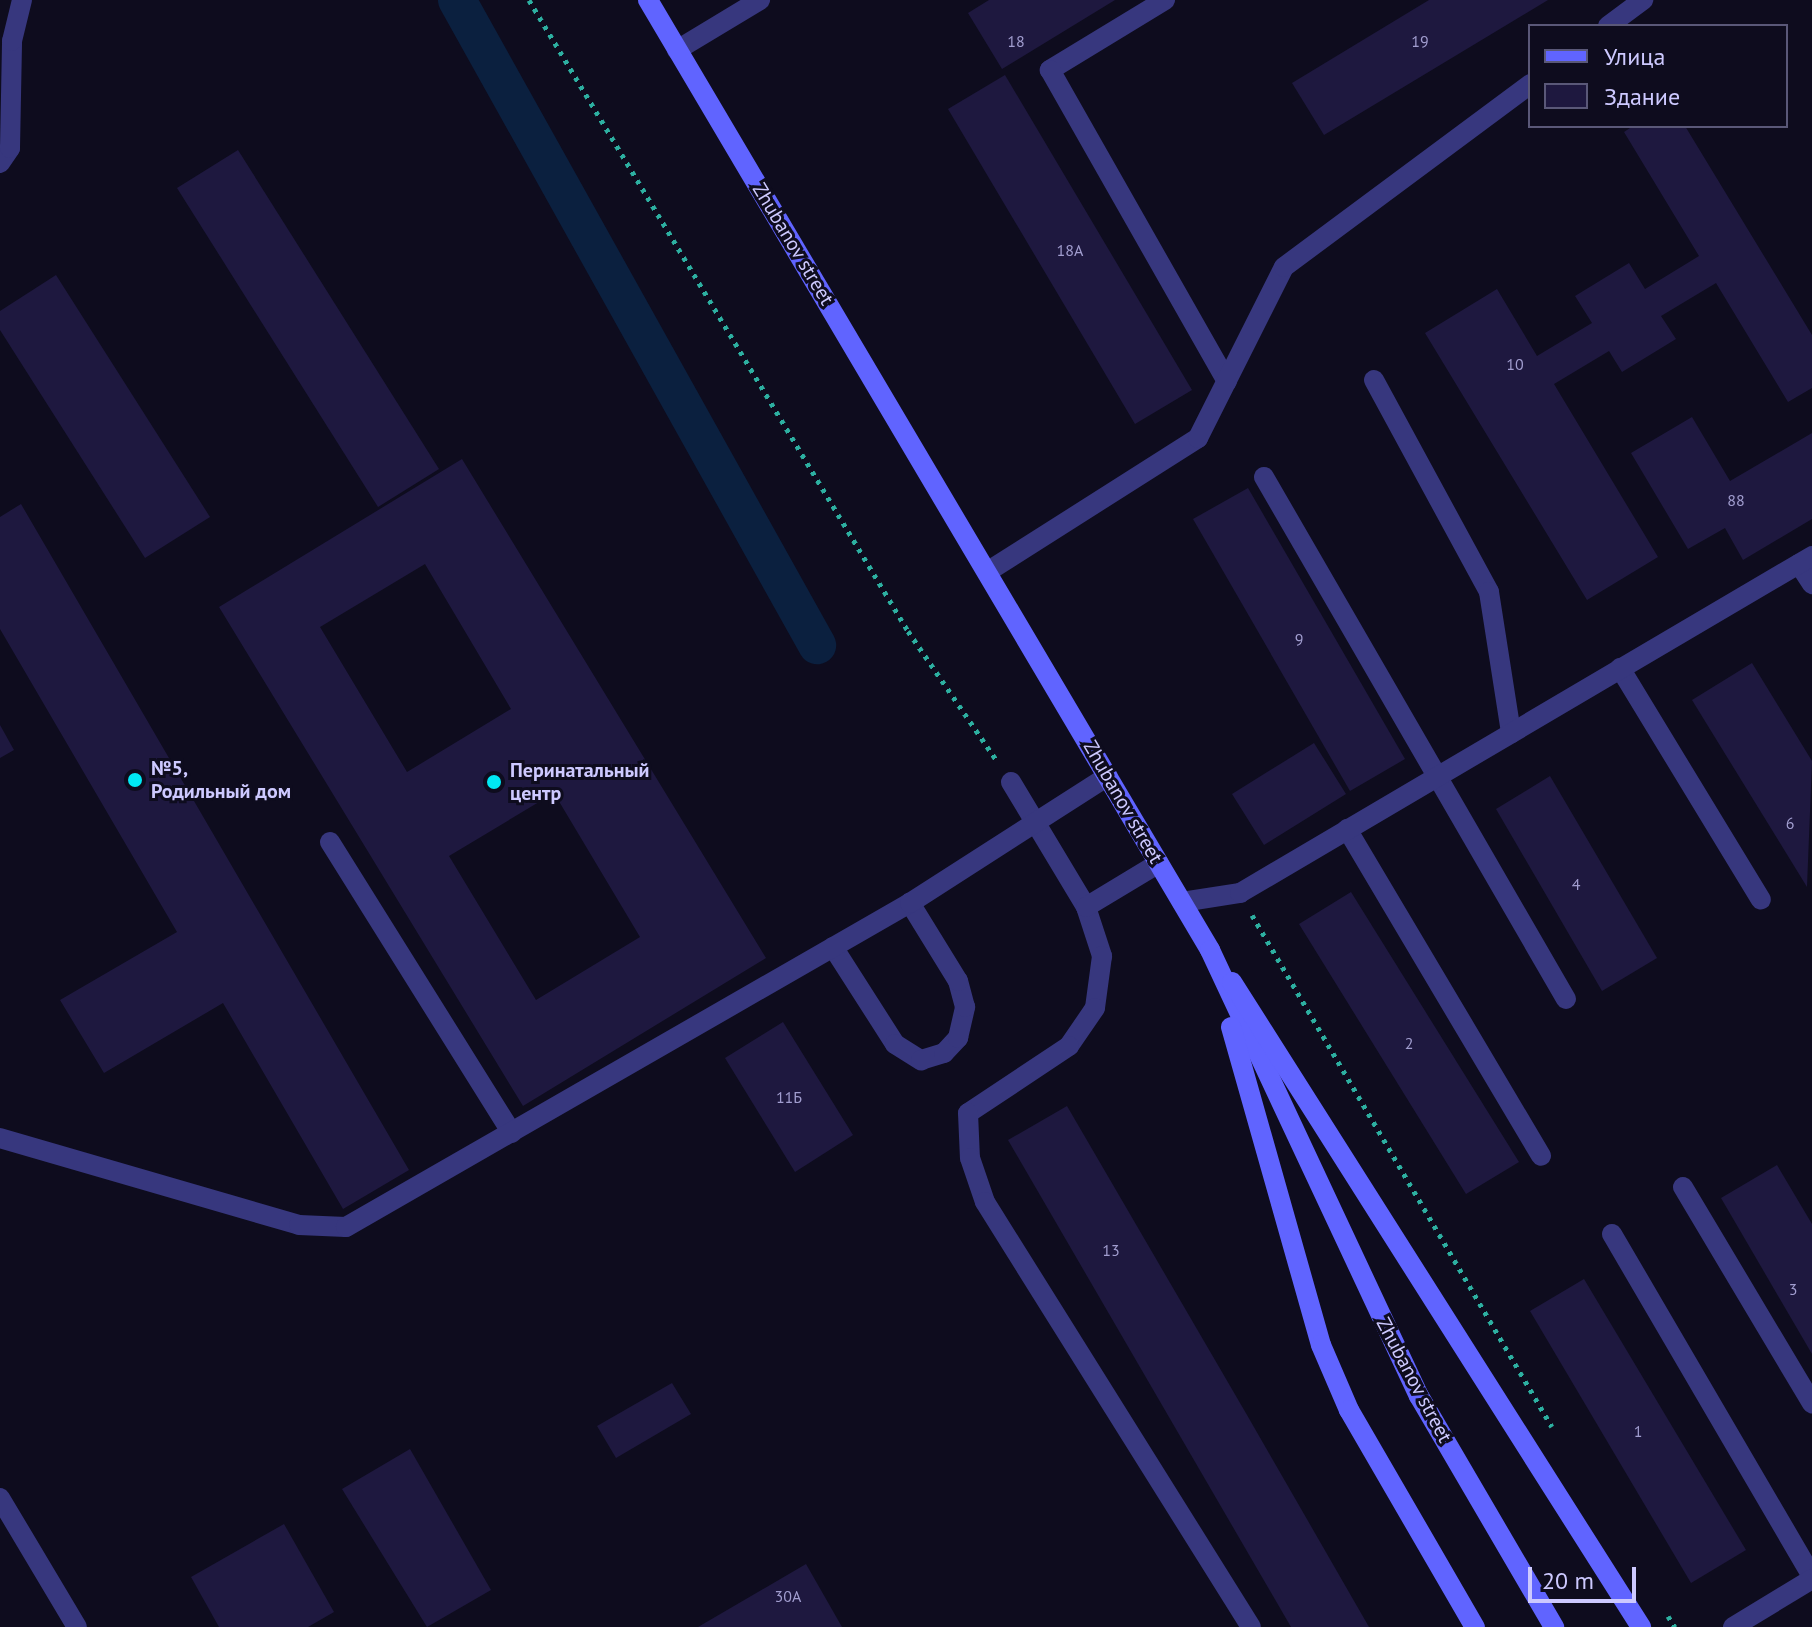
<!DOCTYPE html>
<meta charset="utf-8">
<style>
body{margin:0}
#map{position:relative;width:1812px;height:1627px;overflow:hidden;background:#0e0c1e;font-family:"PT Sans",sans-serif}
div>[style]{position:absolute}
.canal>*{height:38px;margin:-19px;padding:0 19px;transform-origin:19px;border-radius:19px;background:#0b203f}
.building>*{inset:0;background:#1e183f}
.path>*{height:5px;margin-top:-2.5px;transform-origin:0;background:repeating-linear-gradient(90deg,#2db0a1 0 4px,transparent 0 10px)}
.service>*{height:20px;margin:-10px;padding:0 10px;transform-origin:10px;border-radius:10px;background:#37377e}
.minor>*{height:20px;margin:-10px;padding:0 10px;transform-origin:10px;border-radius:10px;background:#37377e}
.tertiary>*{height:20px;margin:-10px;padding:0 10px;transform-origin:10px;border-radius:10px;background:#37377e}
.secondary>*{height:20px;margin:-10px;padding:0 10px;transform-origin:10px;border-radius:10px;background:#6064ff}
.dots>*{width:22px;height:22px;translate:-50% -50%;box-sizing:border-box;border:4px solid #0e0c1e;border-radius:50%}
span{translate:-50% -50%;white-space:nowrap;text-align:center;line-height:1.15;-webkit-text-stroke:6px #0e0c1e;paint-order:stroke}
.number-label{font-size:16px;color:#a19dcf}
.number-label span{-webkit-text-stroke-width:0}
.street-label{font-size:20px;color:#cdc9ff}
.poi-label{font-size:20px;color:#cdc9ff;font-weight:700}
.left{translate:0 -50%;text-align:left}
.legend{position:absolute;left:1528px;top:24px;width:260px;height:104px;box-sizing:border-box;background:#0e0c1e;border:2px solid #5a5878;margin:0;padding:10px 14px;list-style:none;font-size:24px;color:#cdc9ff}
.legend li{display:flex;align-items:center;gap:16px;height:40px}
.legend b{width:40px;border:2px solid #5a5878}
.scale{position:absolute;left:1528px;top:1567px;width:108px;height:36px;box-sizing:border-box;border:4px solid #cdc9ff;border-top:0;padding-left:10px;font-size:24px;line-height:28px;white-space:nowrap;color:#cdc9ff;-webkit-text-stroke:6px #0e0c1e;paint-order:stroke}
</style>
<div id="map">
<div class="canal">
<div style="left:457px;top:0;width:739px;rotate:60.83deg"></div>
</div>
<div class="building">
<div style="clip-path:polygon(989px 0,1115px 0,1002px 69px,968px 13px)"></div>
<div style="clip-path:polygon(1429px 0,1548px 0,1324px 135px,1292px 83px)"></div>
<div style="clip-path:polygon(1005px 75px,1192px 390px,1135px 424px,948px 109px)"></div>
<div style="clip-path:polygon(1633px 126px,1685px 126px,1812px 335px,1812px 388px,1788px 402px,1716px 283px,1661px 316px,1676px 339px,1622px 372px,1609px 351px,1554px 384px,1658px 557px,1587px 600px,1425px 333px,1497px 289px,1537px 356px,1592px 323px,1575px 296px,1629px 263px,1645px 289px,1699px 256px,1624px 132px)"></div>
<div style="clip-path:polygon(238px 150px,439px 469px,378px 507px,177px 188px)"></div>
<div style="clip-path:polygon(56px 275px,210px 517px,145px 558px,0 330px,0 311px)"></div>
<div style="clip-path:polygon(1692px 417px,1730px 481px,1812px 433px,1812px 519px,1743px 560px,1725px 528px,1688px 549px,1631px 453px)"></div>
<div style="clip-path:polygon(evenodd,462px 459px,766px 958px,523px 1106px,219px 607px,462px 459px,425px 564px,511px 709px,407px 772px,320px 627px,425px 564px,462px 459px,554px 793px,640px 937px,536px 1000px,449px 856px,554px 793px)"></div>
<div style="clip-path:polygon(1248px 488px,1405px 759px,1350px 791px,1193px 519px)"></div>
<div style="clip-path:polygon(21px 504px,409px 1170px,343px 1209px,223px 1003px,104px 1073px,60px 1000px,177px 932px,0 629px,0 517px)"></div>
<div style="clip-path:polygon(1752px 663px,1812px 761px,1807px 887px,1692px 700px)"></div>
<div style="clip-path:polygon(0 725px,14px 750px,0 758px)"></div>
<div style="clip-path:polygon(1314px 743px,1346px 794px,1264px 845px,1232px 794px)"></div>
<div style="clip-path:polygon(1550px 776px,1657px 958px,1602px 991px,1496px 809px)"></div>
<div style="clip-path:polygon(1351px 892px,1519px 1162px,1466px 1194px,1299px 924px)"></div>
<div style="clip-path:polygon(783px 1022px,853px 1135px,795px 1172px,725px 1058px)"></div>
<div style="clip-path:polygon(1067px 1106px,1247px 1415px,1369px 1627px,1291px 1627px,1008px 1140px)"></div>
<div style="clip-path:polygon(1777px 1165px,1812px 1224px,1812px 1354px,1721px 1198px)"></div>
<div style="clip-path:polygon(1584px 1279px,1746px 1550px,1691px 1583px,1530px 1311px)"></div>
<div style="clip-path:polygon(672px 1383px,691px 1414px,616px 1458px,597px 1426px)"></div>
<div style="clip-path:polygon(410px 1449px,491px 1590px,427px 1627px,342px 1489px)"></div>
<div style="clip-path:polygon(284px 1524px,334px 1612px,308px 1627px,219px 1627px,191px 1577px)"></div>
<div style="clip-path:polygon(806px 1564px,842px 1627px,698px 1627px)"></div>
</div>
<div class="path">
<div style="left:529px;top:0;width:736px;rotate:59.01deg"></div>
<div style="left:908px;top:631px;width:158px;rotate:55.6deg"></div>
<div style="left:1252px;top:915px;width:593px;rotate:59.63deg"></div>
<div style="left:1668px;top:1616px;width:13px;rotate:58deg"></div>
</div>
<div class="service">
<div style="left:1165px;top:0;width:135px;rotate:148.7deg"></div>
<div style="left:1050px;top:70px;width:358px;rotate:60.4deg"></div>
<div style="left:1608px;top:26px;width:44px;rotate:-36.6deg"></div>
<div style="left:0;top:163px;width:18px;rotate:-56deg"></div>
<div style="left:10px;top:148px;width:107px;rotate:-88.9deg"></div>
<div style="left:12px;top:41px;width:42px;rotate:-76.3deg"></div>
<div style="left:1374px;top:380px;width:241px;rotate:61.5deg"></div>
<div style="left:1489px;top:592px;width:143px;rotate:81.1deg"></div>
<div style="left:1264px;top:477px;width:603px;rotate:59.95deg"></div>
<div style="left:1799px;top:564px;width:24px;rotate:57deg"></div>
<div style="left:987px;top:572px;width:250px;rotate:-32.4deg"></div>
<div style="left:1198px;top:438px;width:191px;rotate:-63.3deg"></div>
<div style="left:1284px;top:267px;width:307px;rotate:-36.6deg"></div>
<div style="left:1620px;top:668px;width:271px;rotate:58.7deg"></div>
<div style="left:1011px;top:782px;width:146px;rotate:59deg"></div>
<div style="left:1086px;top:907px;width:52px;rotate:71.9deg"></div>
<div style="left:1102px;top:956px;width:52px;rotate:97.7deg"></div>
<div style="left:1095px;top:1008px;width:46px;rotate:124.4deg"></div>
<div style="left:1069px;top:1046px;width:121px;rotate:146.4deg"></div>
<div style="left:968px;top:1113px;width:45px;rotate:87.5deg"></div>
<div style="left:970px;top:1158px;width:46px;rotate:71.2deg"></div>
<div style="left:985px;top:1202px;width:501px;rotate:57.96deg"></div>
<div style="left:1347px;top:829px;width:380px;rotate:59.3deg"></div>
<div style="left:330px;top:842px;width:343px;rotate:58deg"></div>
<div style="left:1182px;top:902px;width:59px;rotate:-8.8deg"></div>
<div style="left:1240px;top:893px;width:664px;rotate:-30.5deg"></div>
<div style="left:1086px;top:907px;width:85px;rotate:-31.1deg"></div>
<div style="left:833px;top:947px;width:115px;rotate:57.4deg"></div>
<div style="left:895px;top:1044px;width:31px;rotate:32deg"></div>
<div style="left:921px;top:1060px;width:24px;rotate:-17deg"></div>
<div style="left:944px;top:1053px;width:21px;rotate:-47deg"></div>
<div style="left:958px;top:1038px;width:32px;rotate:-77deg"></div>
<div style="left:965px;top:1007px;width:27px;rotate:-105deg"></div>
<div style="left:958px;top:981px;width:92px;rotate:-121.6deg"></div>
<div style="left:0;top:1138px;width:311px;rotate:16.2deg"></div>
<div style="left:299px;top:1225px;width:47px;rotate:2.4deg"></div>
<div style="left:346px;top:1227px;width:650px;rotate:-29.88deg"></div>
<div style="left:910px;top:903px;width:235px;rotate:-32.7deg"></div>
<div style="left:1683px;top:1187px;width:252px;rotate:59.2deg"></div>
<div style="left:1612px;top:1234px;width:396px;rotate:59.7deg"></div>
</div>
<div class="minor">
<div style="left:677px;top:50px;width:97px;rotate:-31.1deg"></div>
<div style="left:1733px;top:1627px;width:92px;rotate:-31.3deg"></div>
</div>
<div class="tertiary">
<div style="left:0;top:1498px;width:150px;rotate:59.2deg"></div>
</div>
<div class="secondary">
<div style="left:648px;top:0;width:1104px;rotate:59.39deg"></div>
<div style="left:1210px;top:950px;width:493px;rotate:64.9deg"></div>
<div style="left:1419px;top:1396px;width:268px;rotate:59.7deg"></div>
<div style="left:1232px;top:982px;width:764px;rotate:57.62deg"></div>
<div style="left:1231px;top:1027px;width:330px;rotate:74.2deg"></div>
<div style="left:1321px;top:1345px;width:71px;rotate:66.7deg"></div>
<div style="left:1349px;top:1410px;width:251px;rotate:59.9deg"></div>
</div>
<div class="dots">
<div style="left:135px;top:780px;background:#00e8f4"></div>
<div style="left:494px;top:782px;background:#00e8f4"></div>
</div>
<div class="number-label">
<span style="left:1016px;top:41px">18</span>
<span style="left:1420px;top:41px">19</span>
<span style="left:1070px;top:250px">18А</span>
<span style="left:1515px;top:364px">10</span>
<span style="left:1736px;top:500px">88</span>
<span style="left:1299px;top:639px">9</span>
<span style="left:1790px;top:823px">6</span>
<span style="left:1576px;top:884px">4</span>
<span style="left:1409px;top:1043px">2</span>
<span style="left:789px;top:1097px">11Б</span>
<span style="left:1111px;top:1250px">13</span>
<span style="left:1793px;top:1289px">3</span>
<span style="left:1638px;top:1431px">1</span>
<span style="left:788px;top:1596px">30А</span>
</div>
<div class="street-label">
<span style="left:793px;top:244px;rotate:59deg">Zhubanov street</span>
<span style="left:1123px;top:802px;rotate:60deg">Zhubanov street</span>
<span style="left:1414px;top:1380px;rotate:62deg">Zhubanov street</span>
</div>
<div class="poi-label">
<span class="left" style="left:151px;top:780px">№5,<br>Родильный дом</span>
<span class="left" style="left:510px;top:782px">Перинатальный<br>центр</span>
</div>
<ul class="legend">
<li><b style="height:10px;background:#6064ff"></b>Улица</li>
<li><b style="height:22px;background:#1e183f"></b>Здание</li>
</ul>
<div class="scale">20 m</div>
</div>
